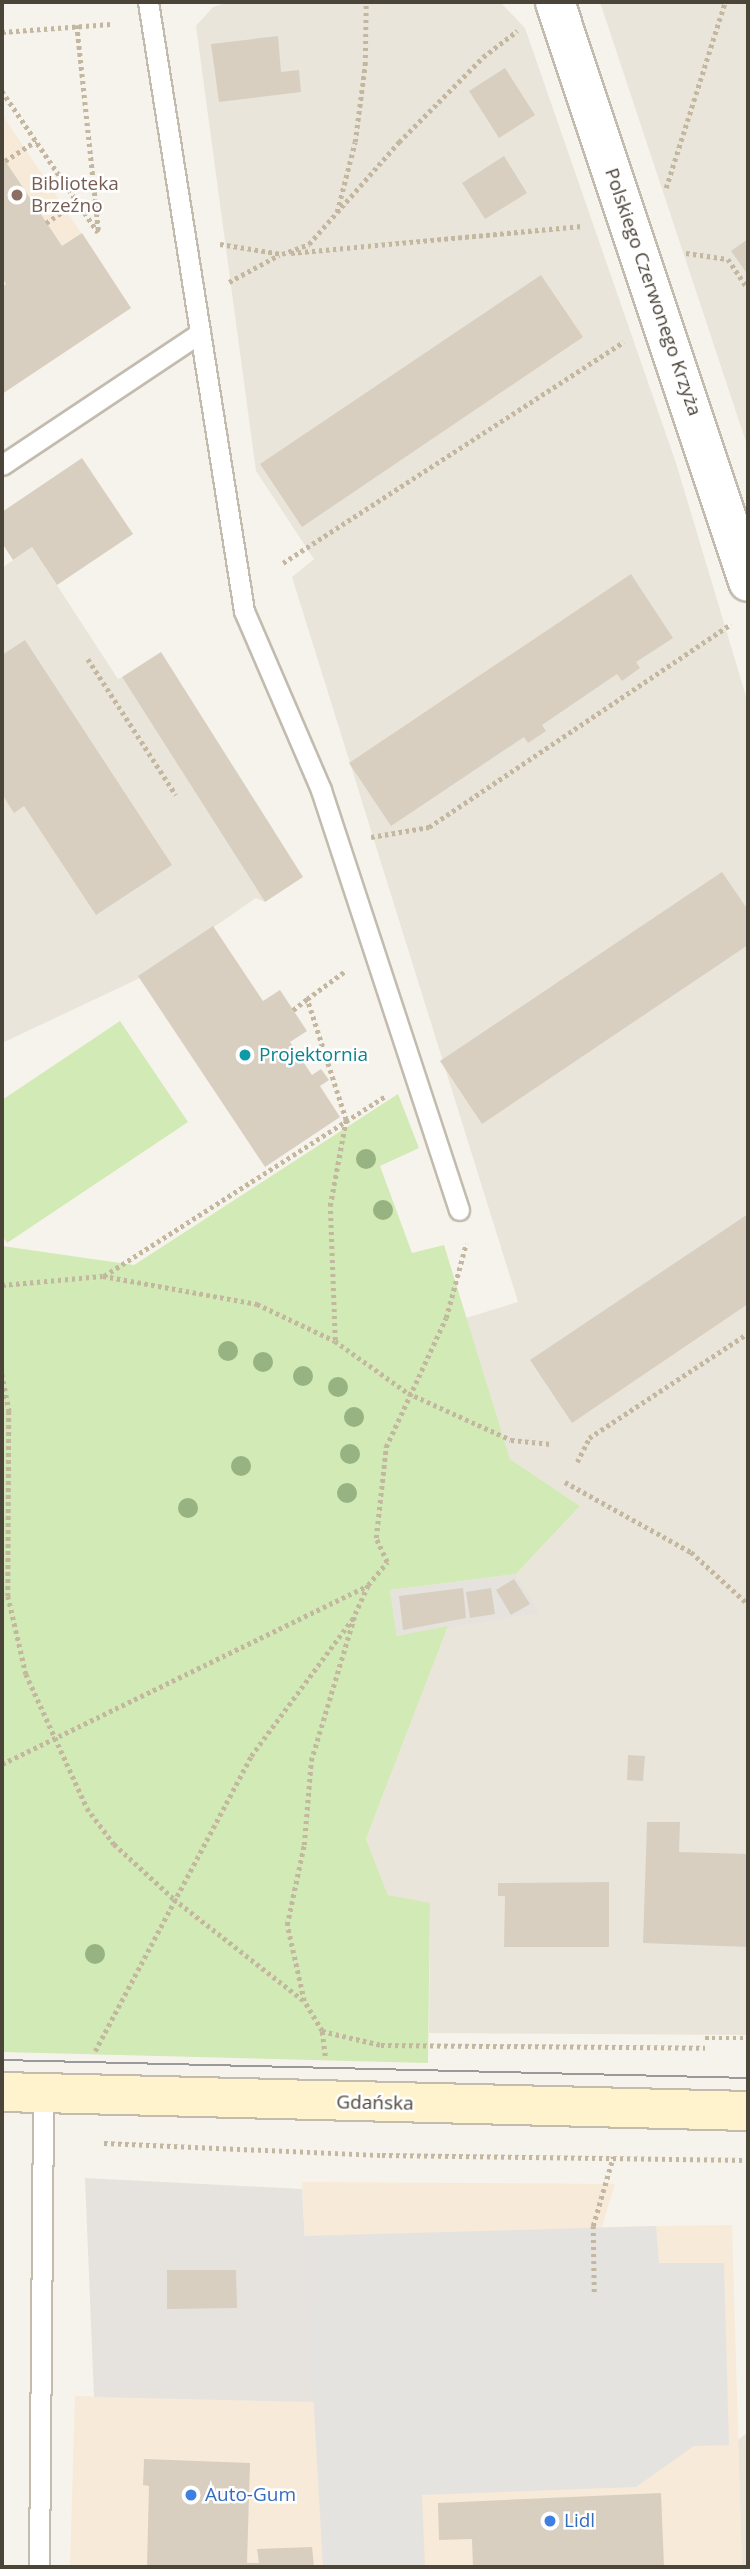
<!DOCTYPE html>
<meta charset="utf-8">
<style>
body{margin:0}
#map{position:relative;width:750px;height:2569px;overflow:hidden;background:#f6f3ec;font-family:"Open Sans",sans-serif}
div>[style]{position:absolute}
.residential>*{inset:0;background:#eae5da}
.commercial>*{inset:0;background:#f7ead8}
.industrial>*{inset:0;background:#e6e2dd}
.green>*{inset:0;background:#d2eab5}
.parking>*{inset:0;background:#e5e3e0}
.building>*{inset:0;background:#d8cfc1}
.path>*{height:4.5px;margin-top:-2.25px;transform-origin:0;background:repeating-linear-gradient(90deg,#c4b79f 0 3.5px,transparent 0 7px)}
.roads{filter:drop-shadow(2px 0 #c2bbae) drop-shadow(-2px 0 #c2bbae) drop-shadow(0 2px #c2bbae) drop-shadow(0 -2px #c2bbae)}
.lane>*{height:19px;margin:-9.5px;padding:0 9.5px;transform-origin:9.5px;border-radius:9.5px;background:#fff}
.street>*{height:38px;margin:-19px;padding:0 19px;transform-origin:19px;border-radius:19px;background:#fff}
.secondary>*{height:38px;margin:-19px;padding:0 19px;transform-origin:19px;border-radius:19px;background:#fff3cd}
.tram>*{height:2px;margin:-1px;padding:0 1px;transform-origin:1px;border-radius:1px;background:#9a9a9a}
.trees>*{width:20px;height:20px;margin:-10px;border-radius:50%;background:#97b381}
.dots>*{width:19px;height:19px;translate:-50% -50%;box-sizing:border-box;border:4px solid #fff;border-radius:50%}
span{translate:-50% -50%;white-space:nowrap;text-align:center;line-height:1.15;-webkit-text-stroke:5px #fff;paint-order:stroke}
.education-label{font-size:19px;color:#785e54}
.left{translate:0 -50%;text-align:left}
.street-label{font-size:19px;color:#4b4439}
.culture-label{font-size:19px;color:#0d838f}
.shop-label{font-size:19px;color:#366cbe}
.frame{position:absolute;inset:0;border:4px solid #4b4439;pointer-events:none}
</style>
<div id="map">
<div class="residential">
<div style="clip-path:polygon(229px 2px,500px 2px,525px 28px,676px 463px,748px 703px,748px 2035px,429px 2033px,430px 1904px,388px 1895px,366px 1839px,448px 1626px,538px 1613px,516px 1574px,580px 1506px,510px 1459px,466px 1318px,518px 1302px,292px 577px,314px 559px,256px 471px,196px 26px,213px 7px)"></div>
<div style="clip-path:polygon(600px 2px,748px 2px,748px 448px)"></div>
<div style="clip-path:polygon(32px 547px,118px 679px,122px 677px,265px 902px,256px 898px,140px 978px,2px 1043px,2px 568px)"></div>
<div style="clip-path:polygon(748px 2432px,748px 2567px,742px 2567px,738px 2440px)"></div>
</div>
<div class="commercial">
<div style="clip-path:polygon(2px 114px,131px 308px,2px 394px)"></div>
<div style="clip-path:polygon(302px 2182px,615px 2184px,602px 2227px,732px 2225px,742px 2567px,70px 2567px,75px 2396px,314px 2402px)"></div>
</div>
<div class="industrial">
<div style="clip-path:polygon(516px 1574px,539px 1613px,397px 1636px,390px 1590px)"></div>
<div style="clip-path:polygon(85px 2178px,302px 2189px,314px 2402px,94px 2397px)"></div>
</div>
<div class="green">
<div style="clip-path:polygon(120px 1021px,188px 1122px,7px 1243px,2px 1235px,2px 1100px)"></div>
<div style="clip-path:polygon(398px 1094px,419px 1148px,380px 1166px,412px 1253px,444px 1245px,510px 1459px,580px 1506px,516px 1574px,390px 1590px,397px 1636px,448px 1626px,366px 1839px,388px 1895px,430px 1903px,428px 2063px,2px 2052px,2px 1246px,134px 1265px)"></div>
</div>
<div class="parking">
<div style="clip-path:polygon(656px 2226px,659px 2263px,724px 2263px,729px 2445px,694px 2446px,636px 2487px,422px 2495px,425px 2567px,323px 2567px,304px 2236px)"></div>
</div>
<div class="building">
<div style="clip-path:polygon(278px 36px,281px 72px,299px 70px,301px 92px,219px 102px,211px 44px)"></div>
<div style="clip-path:polygon(505px 68px,535px 115px,499px 138px,469px 91px)"></div>
<div style="clip-path:polygon(2px 156px,62px 246px,82px 233px,131px 308px,2px 394px,2px 287px,6px 284px,2px 278px)"></div>
<div style="clip-path:polygon(504px 156px,527px 193px,485px 219px,462px 183px)"></div>
<div style="clip-path:polygon(748px 239px,748px 275px,731px 251px)"></div>
<div style="clip-path:polygon(541px 275px,583px 337px,302px 527px,260px 464px)"></div>
<div style="clip-path:polygon(82px 458px,133px 534px,57px 585px,32px 547px,13px 560px,2px 543px,2px 512px)"></div>
<div style="clip-path:polygon(631px 574px,673px 638px,636px 662px,640px 668px,622px 681px,617px 674px,542px 725px,546px 731px,528px 743px,524px 737px,391px 826px,349px 763px)"></div>
<div style="clip-path:polygon(25px 640px,172px 865px,96px 915px,24px 806px,14px 813px,2px 794px,2px 655px)"></div>
<div style="clip-path:polygon(161px 652px,303px 877px,265px 902px,122px 677px)"></div>
<div style="clip-path:polygon(722px 872px,748px 910px,748px 945px,482px 1124px,440px 1061px)"></div>
<div style="clip-path:polygon(213px 926px,263px 1001px,280px 990px,307px 1031px,290px 1042px,312px 1075px,321px 1069px,329px 1080px,320px 1086px,340px 1117px,265px 1167px,138px 976px)"></div>
<div style="clip-path:polygon(748px 1214px,748px 1304px,572px 1423px,530px 1360px)"></div>
<div style="clip-path:polygon(514px 1579px,530px 1604px,511px 1615px,496px 1590px)"></div>
<div style="clip-path:polygon(463px 1588px,466px 1618px,403px 1630px,399px 1596px)"></div>
<div style="clip-path:polygon(491px 1588px,495px 1614px,470px 1618px,466px 1592px)"></div>
<div style="clip-path:polygon(628px 1755px,645px 1756px,643px 1781px,627px 1780px)"></div>
<div style="clip-path:polygon(647px 1822px,680px 1822px,679px 1852px,748px 1854px,748px 1947px,643px 1943px)"></div>
<div style="clip-path:polygon(609px 1882px,609px 1947px,504px 1947px,505px 1896px,498px 1896px,498px 1883px)"></div>
<div style="clip-path:polygon(167px 2270px,236px 2270px,237px 2308px,167px 2309px)"></div>
<div style="clip-path:polygon(144px 2459px,250px 2463px,247px 2563px,259px 2563px,257px 2549px,312px 2547px,314px 2567px,147px 2567px,149px 2486px,143px 2485px)"></div>
<div style="clip-path:polygon(661px 2493px,664px 2567px,473px 2567px,472px 2539px,439px 2540px,438px 2503px)"></div>
</div>
<div class="path">
<div style="left:77px;top:25px;width:209px;rotate:84deg"></div>
<div style="left:2px;top:32px;width:109px;rotate:-4.2deg"></div>
<div style="left:2px;top:91px;width:171px;rotate:55.8deg"></div>
<div style="left:5px;top:161px;width:37px;rotate:-33deg"></div>
<div style="left:666px;top:188px;width:195px;rotate:-72.4deg"></div>
<div style="left:337px;top:212px;width:72px;rotate:-75.6deg"></div>
<div style="left:355px;top:142px;width:78px;rotate:-82.6deg"></div>
<div style="left:365px;top:65px;width:63px;rotate:-89.1deg"></div>
<div style="left:46px;top:223px;width:37px;rotate:-34deg"></div>
<div style="left:220px;top:244px;width:63px;rotate:9.2deg"></div>
<div style="left:282px;top:254px;width:29px;rotate:-20deg"></div>
<div style="left:309px;top:244px;width:136px;rotate:-48.6deg"></div>
<div style="left:399px;top:142px;width:120px;rotate:-45.3deg"></div>
<div style="left:483px;top:57px;width:43px;rotate:-37.4deg"></div>
<div style="left:291px;top:253px;width:292px;rotate:-5.3deg"></div>
<div style="left:686px;top:253px;width:42px;rotate:8.1deg"></div>
<div style="left:728px;top:259px;width:36px;rotate:56deg"></div>
<div style="left:229px;top:282px;width:57px;rotate:-28.4deg"></div>
<div style="left:283px;top:563px;width:406px;rotate:-33deg"></div>
<div style="left:88px;top:659px;width:162px;rotate:57.1deg"></div>
<div style="left:371px;top:837px;width:59px;rotate:-9.8deg"></div>
<div style="left:429px;top:827px;width:364px;rotate:-33.9deg"></div>
<div style="left:293px;top:1010px;width:18px;rotate:-38deg"></div>
<div style="left:104px;top:1276px;width:334px;rotate:-32.6deg"></div>
<div style="left:2px;top:1285px;width:101px;rotate:-5.1deg"></div>
<div style="left:103px;top:1276px;width:157px;rotate:10.3deg"></div>
<div style="left:257px;top:1304px;width:86px;rotate:25.4deg"></div>
<div style="left:335px;top:1341px;width:90px;rotate:35.5deg"></div>
<div style="left:408px;top:1393px;width:113px;rotate:24.5deg"></div>
<div style="left:511px;top:1440px;width:40px;rotate:5.7deg"></div>
<div style="left:335px;top:1340px;width:134px;rotate:-92.1deg"></div>
<div style="left:330px;top:1206px;width:87px;rotate:-79.5deg"></div>
<div style="left:346px;top:1120px;width:127px;rotate:-107.9deg"></div>
<div style="left:307px;top:999px;width:46px;rotate:-36.1deg"></div>
<div style="left:2px;top:1374px;width:38px;rotate:79deg"></div>
<div style="left:9px;top:1411px;width:185px;rotate:90.3deg"></div>
<div style="left:8px;top:1596px;width:80px;rotate:77deg"></div>
<div style="left:26px;top:1674px;width:147px;rotate:65.5deg"></div>
<div style="left:87px;top:1808px;width:45px;rotate:53.1deg"></div>
<div style="left:114px;top:1844px;width:81px;rotate:42.5deg"></div>
<div style="left:174px;top:1899px;width:164px;rotate:38.1deg"></div>
<div style="left:577px;top:1462px;width:27px;rotate:-63deg"></div>
<div style="left:589px;top:1438px;width:191px;rotate:-33.4deg"></div>
<div style="left:565px;top:1482px;width:144px;rotate:29.1deg"></div>
<div style="left:691px;top:1552px;width:77px;rotate:42.4deg"></div>
<div style="left:2px;top:1764px;width:406px;rotate:-26deg"></div>
<div style="left:322px;top:2031px;width:61px;rotate:13.3deg"></div>
<div style="left:381px;top:2045px;width:324px;rotate:0.5deg"></div>
<div style="left:705px;top:2038px;width:43px"></div>
<div style="left:95px;top:2051px;width:334px;rotate:-62.1deg"></div>
<div style="left:251px;top:1756px;width:172px;rotate:-53.5deg"></div>
<div style="left:325px;top:2056px;width:25px;rotate:-97deg"></div>
<div style="left:322px;top:2031px;width:35px;rotate:-121deg"></div>
<div style="left:304px;top:2001px;width:78px;rotate:-102.6deg"></div>
<div style="left:287px;top:1925px;width:82px;rotate:-78deg"></div>
<div style="left:304px;top:1845px;width:84px;rotate:-85.2deg"></div>
<div style="left:311px;top:1761px;width:153px;rotate:-73.3deg"></div>
<div style="left:355px;top:1614px;width:32px;rotate:-66deg"></div>
<div style="left:368px;top:1585px;width:30px;rotate:-50deg"></div>
<div style="left:387px;top:1562px;width:26px;rotate:-115deg"></div>
<div style="left:376px;top:1538px;width:92px;rotate:-83.7deg"></div>
<div style="left:386px;top:1447px;width:142px;rotate:-65.1deg"></div>
<div style="left:446px;top:1318px;width:77px;rotate:-74.9deg"></div>
<div style="left:104px;top:2143px;width:278px;rotate:2.5deg"></div>
<div style="left:382px;top:2155px;width:366px;rotate:0.8deg"></div>
<div style="left:594px;top:2292px;width:66px;rotate:-90.9deg"></div>
<div style="left:593px;top:2226px;width:72px;rotate:-73.8deg"></div>
</div>
<div class="roads">
<div class="lane">
<div style="left:148px;top:2px;width:617px;rotate:81.04deg"></div>
<div style="left:244px;top:611px;width:195px;rotate:66.7deg"></div>
<div style="left:321px;top:790px;width:442px;rotate:71.8deg"></div>
<div style="left:2px;top:465px;width:238px;rotate:-33.7deg"></div>
<div style="left:39px;top:2567px;width:474px;rotate:-89.5deg"></div>
</div>
<div class="street">
<div style="left:555px;top:2px;width:611px;rotate:71.59deg"></div>
</div>
<div class="secondary">
<div style="left:2px;top:2092px;width:746px;rotate:1.46deg"></div>
</div>
</div>
<div class="tram">
<div style="left:2px;top:2060px;width:746px;rotate:1.38deg"></div>
</div>
<div class="trees">
<div style="left:366px;top:1159px"></div>
<div style="left:383px;top:1210px"></div>
<div style="left:228px;top:1351px"></div>
<div style="left:263px;top:1362px"></div>
<div style="left:303px;top:1376px"></div>
<div style="left:338px;top:1387px"></div>
<div style="left:354px;top:1417px"></div>
<div style="left:350px;top:1454px"></div>
<div style="left:241px;top:1466px"></div>
<div style="left:347px;top:1493px"></div>
<div style="left:188px;top:1508px"></div>
<div style="left:95px;top:1954px"></div>
</div>
<div class="dots">
<div style="left:17px;top:195px;background:#8d6e63"></div>
<div style="left:245px;top:1055px;background:#0f9aa8"></div>
<div style="left:191px;top:2495px;background:#3f7fe0"></div>
<div style="left:550px;top:2521px;background:#3f7fe0"></div>
</div>
<div class="education-label">
<span class="left" style="left:31px;top:195px">Biblioteka<br>Brzeźno</span>
</div>
<div class="street-label">
<span style="left:653px;top:292px;rotate:71deg">Polskiego Czerwonego Krzyża</span>
<span style="left:375px;top:2103px;rotate:1deg">Gdańska</span>
</div>
<div class="culture-label">
<span class="left" style="left:259px;top:1055px">Projektornia</span>
</div>
<div class="shop-label">
<span class="left" style="left:205px;top:2495px">Auto-Gum</span>
<span class="left" style="left:564px;top:2521px">Lidl</span>
</div>
<div class="frame"></div>
</div>
